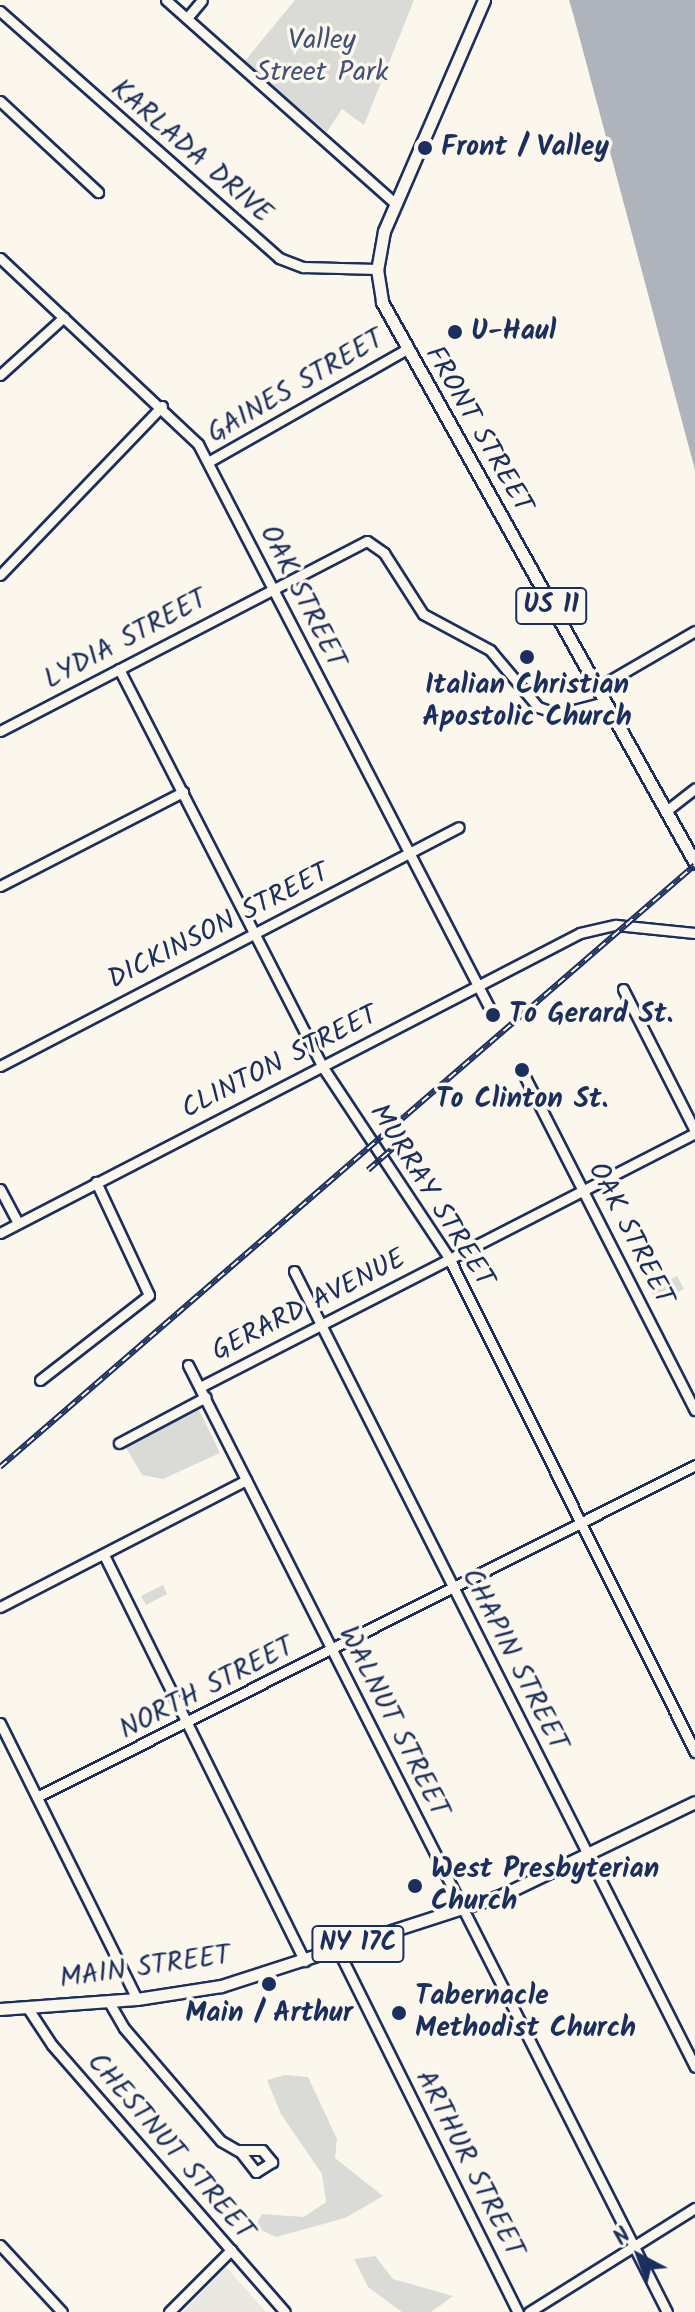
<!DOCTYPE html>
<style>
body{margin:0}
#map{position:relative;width:695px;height:2312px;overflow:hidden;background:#fbf7ec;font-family:Kalam,sans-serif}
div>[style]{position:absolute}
.built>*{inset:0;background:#eae8e2}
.green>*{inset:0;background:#dadad7}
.water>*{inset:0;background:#afb3bb}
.roads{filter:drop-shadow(2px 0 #1b2f5e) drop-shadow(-2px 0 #1b2f5e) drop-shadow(0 2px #1b2f5e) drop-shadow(0 -2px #1b2f5e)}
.minor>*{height:9px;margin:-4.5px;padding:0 4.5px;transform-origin:4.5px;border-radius:4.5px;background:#fbf7ec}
.major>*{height:11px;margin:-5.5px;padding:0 5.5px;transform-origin:5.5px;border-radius:5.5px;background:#fbf7ec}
.rail>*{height:6px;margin-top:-3px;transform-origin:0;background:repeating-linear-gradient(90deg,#fbf7ec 0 9px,#1b2f5e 0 18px);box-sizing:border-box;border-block:2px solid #1b2f5e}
.dots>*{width:22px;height:22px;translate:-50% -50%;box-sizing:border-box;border:4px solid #fbf7ec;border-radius:50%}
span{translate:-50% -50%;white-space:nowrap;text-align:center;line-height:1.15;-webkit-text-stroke:7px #fbf7ec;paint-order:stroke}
.shield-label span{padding:2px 6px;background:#fbf7ec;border:2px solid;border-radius:6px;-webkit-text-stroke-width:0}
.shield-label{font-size:26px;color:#1b2f5e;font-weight:700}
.park-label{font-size:28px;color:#415176}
.poi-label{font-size:28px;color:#1b2f5e;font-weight:700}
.left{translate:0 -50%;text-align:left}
.street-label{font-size:28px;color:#1b2f5e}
.north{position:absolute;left:599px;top:2216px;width:80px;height:80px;-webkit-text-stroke:6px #fbf7ec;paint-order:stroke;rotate:319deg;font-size:22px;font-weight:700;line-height:32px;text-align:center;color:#1b2f5e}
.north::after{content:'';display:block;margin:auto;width:28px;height:36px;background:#1b2f5e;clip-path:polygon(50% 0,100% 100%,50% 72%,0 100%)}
</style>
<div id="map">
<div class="built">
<div style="clip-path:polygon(226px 2267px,266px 2312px,183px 2312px)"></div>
</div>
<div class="green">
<div style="clip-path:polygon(295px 0,414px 0,364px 125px,342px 109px,327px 132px,244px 62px)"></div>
<div style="clip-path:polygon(677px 1276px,684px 1289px,657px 1303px,650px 1289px)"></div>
<div style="clip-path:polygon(198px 1408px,220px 1453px,163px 1479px,142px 1475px,125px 1446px)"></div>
<div style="clip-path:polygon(163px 1585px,167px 1594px,146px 1605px,141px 1596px)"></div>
<div style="clip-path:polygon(285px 2075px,308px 2077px,337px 2139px,335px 2158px,383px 2196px,345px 2218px,276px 2237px,255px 2227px,262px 2214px,304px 2217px,326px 2202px,322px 2174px,281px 2114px,267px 2080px)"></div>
<div style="clip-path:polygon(375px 2256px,393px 2279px,453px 2296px,431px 2312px,402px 2312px,368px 2287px,354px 2259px)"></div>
</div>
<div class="water">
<div style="clip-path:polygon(569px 0,695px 0,695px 470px,574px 17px)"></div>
</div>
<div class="roads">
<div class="minor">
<div style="left:166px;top:0;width:306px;rotate:41.6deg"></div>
<div style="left:0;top:11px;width:373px;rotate:41.5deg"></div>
<div style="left:279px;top:258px;width:26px;rotate:21deg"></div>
<div style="left:303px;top:267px;width:74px;rotate:1.5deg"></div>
<div style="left:187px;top:18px;width:23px;rotate:-50deg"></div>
<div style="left:0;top:101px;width:134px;rotate:42.9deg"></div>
<div style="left:0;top:258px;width:272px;rotate:43.2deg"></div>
<div style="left:198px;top:444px;width:638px;rotate:62.67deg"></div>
<div style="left:0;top:375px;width:86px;rotate:-42.2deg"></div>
<div style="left:208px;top:462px;width:227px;rotate:-29.6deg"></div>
<div style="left:0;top:575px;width:234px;rotate:-46.2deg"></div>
<div style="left:119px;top:669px;width:446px;rotate:62.9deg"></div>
<div style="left:322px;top:1066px;width:230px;rotate:56.5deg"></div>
<div style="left:449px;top:1258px;width:552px;rotate:63.53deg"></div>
<div style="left:597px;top:688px;width:113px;rotate:-30.2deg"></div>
<div style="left:0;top:731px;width:413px;rotate:-27.4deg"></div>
<div style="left:367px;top:541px;width:21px;rotate:35deg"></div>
<div style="left:384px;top:553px;width:72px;rotate:57.4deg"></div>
<div style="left:423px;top:614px;width:76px;rotate:28.2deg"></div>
<div style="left:490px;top:650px;width:75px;rotate:49.9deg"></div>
<div style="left:538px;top:707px;width:21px;rotate:19deg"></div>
<div style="left:558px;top:714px;width:49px;rotate:-14.3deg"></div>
<div style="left:666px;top:811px;width:37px;rotate:-38deg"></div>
<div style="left:0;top:886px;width:206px;rotate:-27.2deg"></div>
<div style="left:623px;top:989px;width:159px;rotate:63.1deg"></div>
<div style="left:0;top:1066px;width:517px;rotate:-27.51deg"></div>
<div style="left:525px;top:1077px;width:374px;rotate:63deg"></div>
<div style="left:0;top:1189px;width:38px;rotate:62deg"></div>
<div style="left:0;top:1233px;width:653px;rotate:-27.35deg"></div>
<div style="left:580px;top:933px;width:37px;rotate:-13deg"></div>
<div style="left:616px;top:925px;width:79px;rotate:5.8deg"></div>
<div style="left:294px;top:1271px;width:891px;rotate:63.26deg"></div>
<div style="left:188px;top:1365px;width:1061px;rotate:63.17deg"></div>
<div style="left:40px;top:1380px;width:138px;rotate:-37.9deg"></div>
<div style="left:149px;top:1295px;width:125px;rotate:-115.1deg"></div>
<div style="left:200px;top:1387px;width:556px;rotate:-27.16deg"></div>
<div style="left:119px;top:1443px;width:98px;rotate:-27.9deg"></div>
<div style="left:104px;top:1555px;width:453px;rotate:63.7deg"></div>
<div style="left:0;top:1607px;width:277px;rotate:-27.3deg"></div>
<div style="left:0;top:1723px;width:308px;rotate:63.6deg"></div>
<div style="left:37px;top:1797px;width:737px;rotate:-26.77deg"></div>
<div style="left:338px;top:1950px;width:404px;rotate:63.6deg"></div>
<div style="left:109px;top:2002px;width:30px;rotate:60deg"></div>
<div style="left:124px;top:2028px;width:149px;rotate:49.4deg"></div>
<div style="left:221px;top:2141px;width:20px;rotate:30deg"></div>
<div style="left:27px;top:2007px;width:45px;rotate:56.7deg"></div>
<div style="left:52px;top:2045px;width:354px;rotate:48.9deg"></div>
<div style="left:239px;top:2150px;width:23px"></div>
<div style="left:262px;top:2150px;width:16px;rotate:50deg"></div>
<div style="left:272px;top:2162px;width:19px;rotate:148deg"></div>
<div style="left:256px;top:2172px;width:28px;rotate:-128deg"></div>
<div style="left:0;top:2245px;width:91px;rotate:47.2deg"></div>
<div style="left:169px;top:2312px;width:88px;rotate:-45deg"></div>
<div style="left:529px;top:2312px;width:196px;rotate:-32.1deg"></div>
</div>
<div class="major">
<div style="left:484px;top:0;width:252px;rotate:113.4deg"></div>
<div style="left:384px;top:231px;width:39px;rotate:100deg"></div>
<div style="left:377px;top:269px;width:33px;rotate:81deg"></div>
<div style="left:382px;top:302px;width:642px;rotate:60.84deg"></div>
<div style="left:0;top:2009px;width:137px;rotate:-4.2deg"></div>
<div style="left:137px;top:1999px;width:85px;rotate:-8.8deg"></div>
<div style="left:221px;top:1986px;width:295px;rotate:-17.9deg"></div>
<div style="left:502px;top:1895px;width:214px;rotate:-25.7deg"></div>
</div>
</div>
<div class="rail">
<div style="left:368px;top:1170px;width:44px;rotate:-41.3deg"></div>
<div style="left:0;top:1467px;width:919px;rotate:-40.9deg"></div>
</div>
<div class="dots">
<div style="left:425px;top:148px;background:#1b2f5e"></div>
<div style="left:455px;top:332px;background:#1b2f5e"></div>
<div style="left:527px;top:657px;background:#1b2f5e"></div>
<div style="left:493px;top:1015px;background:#1b2f5e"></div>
<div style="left:522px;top:1070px;background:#1b2f5e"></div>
<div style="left:415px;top:1886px;background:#1b2f5e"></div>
<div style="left:269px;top:1984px;background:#1b2f5e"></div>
<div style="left:399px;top:2013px;background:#1b2f5e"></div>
</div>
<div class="shield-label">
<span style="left:551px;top:606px">US 11</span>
<span style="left:358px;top:1944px">NY 17C</span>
</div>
<div class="park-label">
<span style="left:322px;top:57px">Valley<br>Street Park</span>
</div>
<div class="poi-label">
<span class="left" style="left:441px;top:148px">Front / Valley</span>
<span class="left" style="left:471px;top:332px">U-Haul</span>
<span style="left:527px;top:702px">Italian Christian<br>Apostolic Church</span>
<span class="left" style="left:509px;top:1015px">To Gerard St.</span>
<span style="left:522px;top:1100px">To Clinton St.</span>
<span class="left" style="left:431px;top:1886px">West Presbyterian<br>Church</span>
<span class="left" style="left:415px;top:2013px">Tabernacle<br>Methodist Church</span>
<span style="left:269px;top:2014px">Main / Arthur</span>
</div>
<div class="street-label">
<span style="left:191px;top:152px;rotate:41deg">KARLADA DRIVE</span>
<span style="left:296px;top:387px;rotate:-30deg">GAINES STREET</span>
<span style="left:478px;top:430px;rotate:60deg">FRONT STREET</span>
<span style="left:302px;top:597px;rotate:63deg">OAK STREET</span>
<span style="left:126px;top:640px;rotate:-28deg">LYDIA STREET</span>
<span style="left:219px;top:927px;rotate:-27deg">DICKINSON STREET</span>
<span style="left:280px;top:1063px;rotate:-27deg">CLINTON STREET</span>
<span style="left:431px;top:1196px;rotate:58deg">MURRAY STREET</span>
<span style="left:630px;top:1234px;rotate:63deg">OAK STREET</span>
<span style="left:309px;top:1306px;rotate:-27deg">GERARD AVENUE</span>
<span style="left:514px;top:1660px;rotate:63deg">CHAPIN STREET</span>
<span style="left:207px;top:1689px;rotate:-27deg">NORTH STREET</span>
<span style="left:393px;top:1722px;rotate:63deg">WALNUT STREET</span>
<span style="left:145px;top:1968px;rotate:-8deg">MAIN STREET</span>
<span style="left:170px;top:2147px;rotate:49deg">CHESTNUT STREET</span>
<span style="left:469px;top:2164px;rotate:63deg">ARTHUR STREET</span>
</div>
<div class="north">N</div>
</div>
